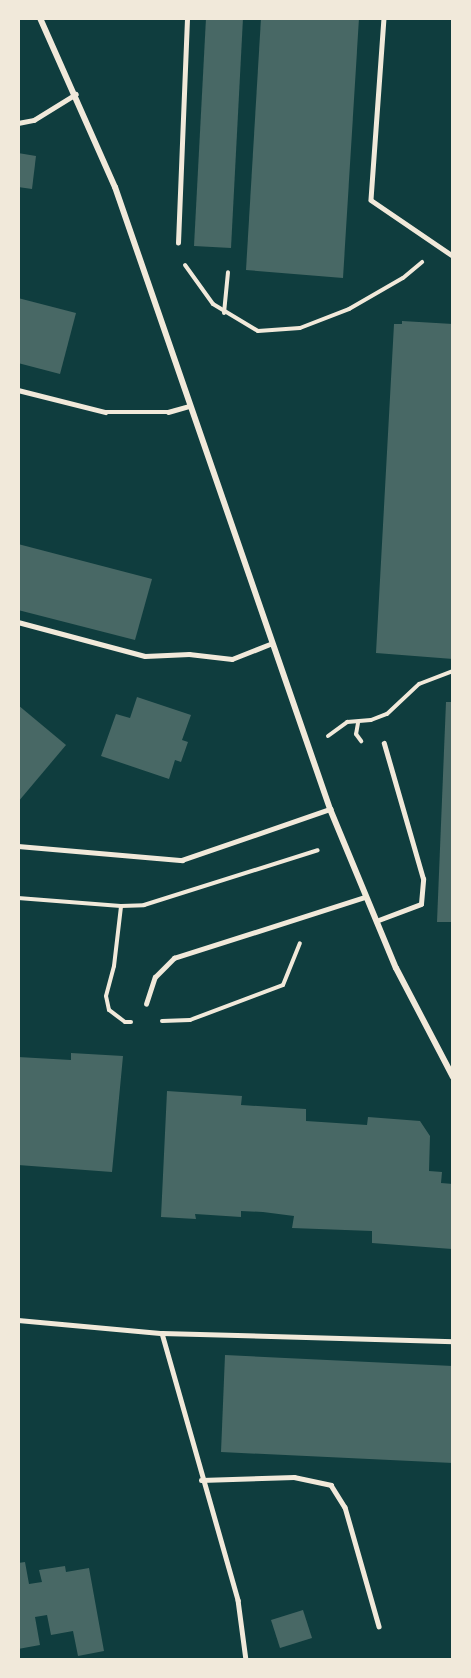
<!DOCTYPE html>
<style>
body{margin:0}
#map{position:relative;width:471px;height:1678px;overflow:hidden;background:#0f3d3e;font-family:Raleway,sans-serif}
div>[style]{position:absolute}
.building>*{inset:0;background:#486865}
.path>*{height:4px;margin:-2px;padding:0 2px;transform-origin:2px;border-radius:2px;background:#f1e9da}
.service>*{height:4.5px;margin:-2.25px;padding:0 2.25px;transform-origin:2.25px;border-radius:2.25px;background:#f1e9da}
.minor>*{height:6px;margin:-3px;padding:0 3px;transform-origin:3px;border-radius:3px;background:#f1e9da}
span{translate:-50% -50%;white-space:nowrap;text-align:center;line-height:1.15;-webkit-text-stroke:4.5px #f1e9da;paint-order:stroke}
.frame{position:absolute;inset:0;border:20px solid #f1e9da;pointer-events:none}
</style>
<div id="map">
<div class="building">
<div style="clip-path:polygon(206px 18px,243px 18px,231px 248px,194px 246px)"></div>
<div style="clip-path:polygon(261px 18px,359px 18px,343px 278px,246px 270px)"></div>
<div style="clip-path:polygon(18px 153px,36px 156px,32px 189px,18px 187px)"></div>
<div style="clip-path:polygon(18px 298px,76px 313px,60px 374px,18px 363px)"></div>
<div style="clip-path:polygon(402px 321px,453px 324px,453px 659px,376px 653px,394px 324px,402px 324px)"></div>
<div style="clip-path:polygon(18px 544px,152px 579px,135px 640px,18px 610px)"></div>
<div style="clip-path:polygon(137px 697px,191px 715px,182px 740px,188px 742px,181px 762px,175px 760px,169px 779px,101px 756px,116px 714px,130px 718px)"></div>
<div style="clip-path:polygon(446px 702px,453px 702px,453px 922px,437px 922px)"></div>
<div style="clip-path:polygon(18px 705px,66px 745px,18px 802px)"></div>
<div style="clip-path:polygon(71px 1053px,123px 1056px,112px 1172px,18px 1165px,18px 1057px,71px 1060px)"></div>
<div style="clip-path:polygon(167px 1091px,242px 1096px,241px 1105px,306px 1109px,306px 1121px,367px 1125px,368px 1117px,420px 1121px,430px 1136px,429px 1171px,442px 1172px,441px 1183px,453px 1184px,452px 1249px,372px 1243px,372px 1231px,292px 1228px,294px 1216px,263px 1212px,241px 1211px,241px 1217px,195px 1214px,196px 1219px,161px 1217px)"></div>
<div style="clip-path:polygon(225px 1355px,453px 1366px,453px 1463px,221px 1452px)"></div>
<div style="clip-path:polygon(25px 1562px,29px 1584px,42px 1582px,39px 1570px,65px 1566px,66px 1572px,89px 1568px,104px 1651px,78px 1656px,73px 1631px,51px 1635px,47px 1615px,35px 1617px,40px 1645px,18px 1649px,18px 1563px)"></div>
<div style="clip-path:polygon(303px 1610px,312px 1638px,280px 1648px,271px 1620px)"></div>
</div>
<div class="path">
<div style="left:185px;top:265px;width:48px;rotate:54.3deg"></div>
<div style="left:213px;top:304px;width:52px;rotate:31deg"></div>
<div style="left:258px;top:331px;width:42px;rotate:-4.1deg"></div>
<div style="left:300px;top:328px;width:53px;rotate:-21.2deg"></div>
<div style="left:349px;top:309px;width:62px;rotate:-29.9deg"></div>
<div style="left:403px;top:278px;width:25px;rotate:-40deg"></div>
<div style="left:224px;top:313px;width:41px;rotate:-84.4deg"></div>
<div style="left:358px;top:723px;width:11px;rotate:100deg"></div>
<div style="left:356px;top:734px;width:9px;rotate:54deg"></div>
<div style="left:328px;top:736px;width:24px;rotate:-36deg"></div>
<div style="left:347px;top:722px;width:24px;rotate:-5deg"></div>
<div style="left:371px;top:720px;width:17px;rotate:-21deg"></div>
<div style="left:387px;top:714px;width:44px;rotate:-43.2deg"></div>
<div style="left:419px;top:684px;width:36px;rotate:-21deg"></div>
<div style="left:18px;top:898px;width:103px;rotate:4.4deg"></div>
<div style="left:162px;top:1021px;width:28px;rotate:-2deg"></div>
<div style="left:190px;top:1020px;width:99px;rotate:-20.6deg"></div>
<div style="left:283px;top:985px;width:45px;rotate:-68deg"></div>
<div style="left:131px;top:1022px;width:6px;rotate:180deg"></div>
<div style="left:125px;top:1022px;width:20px;rotate:-143deg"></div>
<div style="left:109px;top:1010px;width:14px;rotate:-102deg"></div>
<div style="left:106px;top:996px;width:31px;rotate:-75deg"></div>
<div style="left:114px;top:966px;width:60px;rotate:-83.3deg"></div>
<div style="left:121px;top:906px;width:23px;rotate:-2deg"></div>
<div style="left:144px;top:905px;width:182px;rotate:-17.5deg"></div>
</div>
<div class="service">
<div style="left:384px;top:18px;width:182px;rotate:94.1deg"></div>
<div style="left:371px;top:200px;width:99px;rotate:34.3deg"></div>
<div style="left:18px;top:123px;width:16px;rotate:-11deg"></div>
<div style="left:34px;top:120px;width:49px;rotate:-31.8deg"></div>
<div style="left:178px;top:243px;width:225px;rotate:-87.7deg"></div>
<div style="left:18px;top:390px;width:90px;rotate:14.2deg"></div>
<div style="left:105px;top:412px;width:63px"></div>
<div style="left:168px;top:412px;width:22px;rotate:-16deg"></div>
<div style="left:18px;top:622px;width:131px;rotate:15deg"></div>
<div style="left:145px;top:656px;width:44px;rotate:-2.6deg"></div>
<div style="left:189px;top:654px;width:43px;rotate:6.6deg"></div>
<div style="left:232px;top:659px;width:41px;rotate:-21.5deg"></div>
<div style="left:18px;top:846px;width:165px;rotate:4.9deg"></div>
<div style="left:182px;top:860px;width:157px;rotate:-19deg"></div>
<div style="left:376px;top:921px;width:48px;rotate:-20.7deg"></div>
<div style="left:421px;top:904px;width:25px;rotate:-85deg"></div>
<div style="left:423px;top:879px;width:141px;rotate:-106.1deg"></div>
<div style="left:146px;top:1004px;width:28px;rotate:-72deg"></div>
<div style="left:155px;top:977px;width:27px;rotate:-45deg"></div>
<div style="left:174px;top:958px;width:201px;rotate:-17.7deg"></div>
<div style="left:18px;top:1320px;width:145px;rotate:5.2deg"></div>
<div style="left:162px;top:1333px;width:291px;rotate:1.6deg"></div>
<div style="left:162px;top:1333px;width:278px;rotate:74.1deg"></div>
<div style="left:238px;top:1600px;width:61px;rotate:82.4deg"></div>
<div style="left:201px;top:1480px;width:93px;rotate:-1.8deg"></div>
<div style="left:294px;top:1477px;width:38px;rotate:12deg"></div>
<div style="left:331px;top:1485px;width:26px;rotate:58deg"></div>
<div style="left:345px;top:1507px;width:124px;rotate:74.1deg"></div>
</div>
<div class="minor">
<div style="left:40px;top:18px;width:185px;rotate:66.1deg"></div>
<div style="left:115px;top:187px;width:658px;rotate:70.93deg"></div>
<div style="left:330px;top:809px;width:172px;rotate:67.5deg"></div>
<div style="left:396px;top:968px;width:123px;rotate:62.4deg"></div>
</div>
<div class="frame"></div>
</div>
